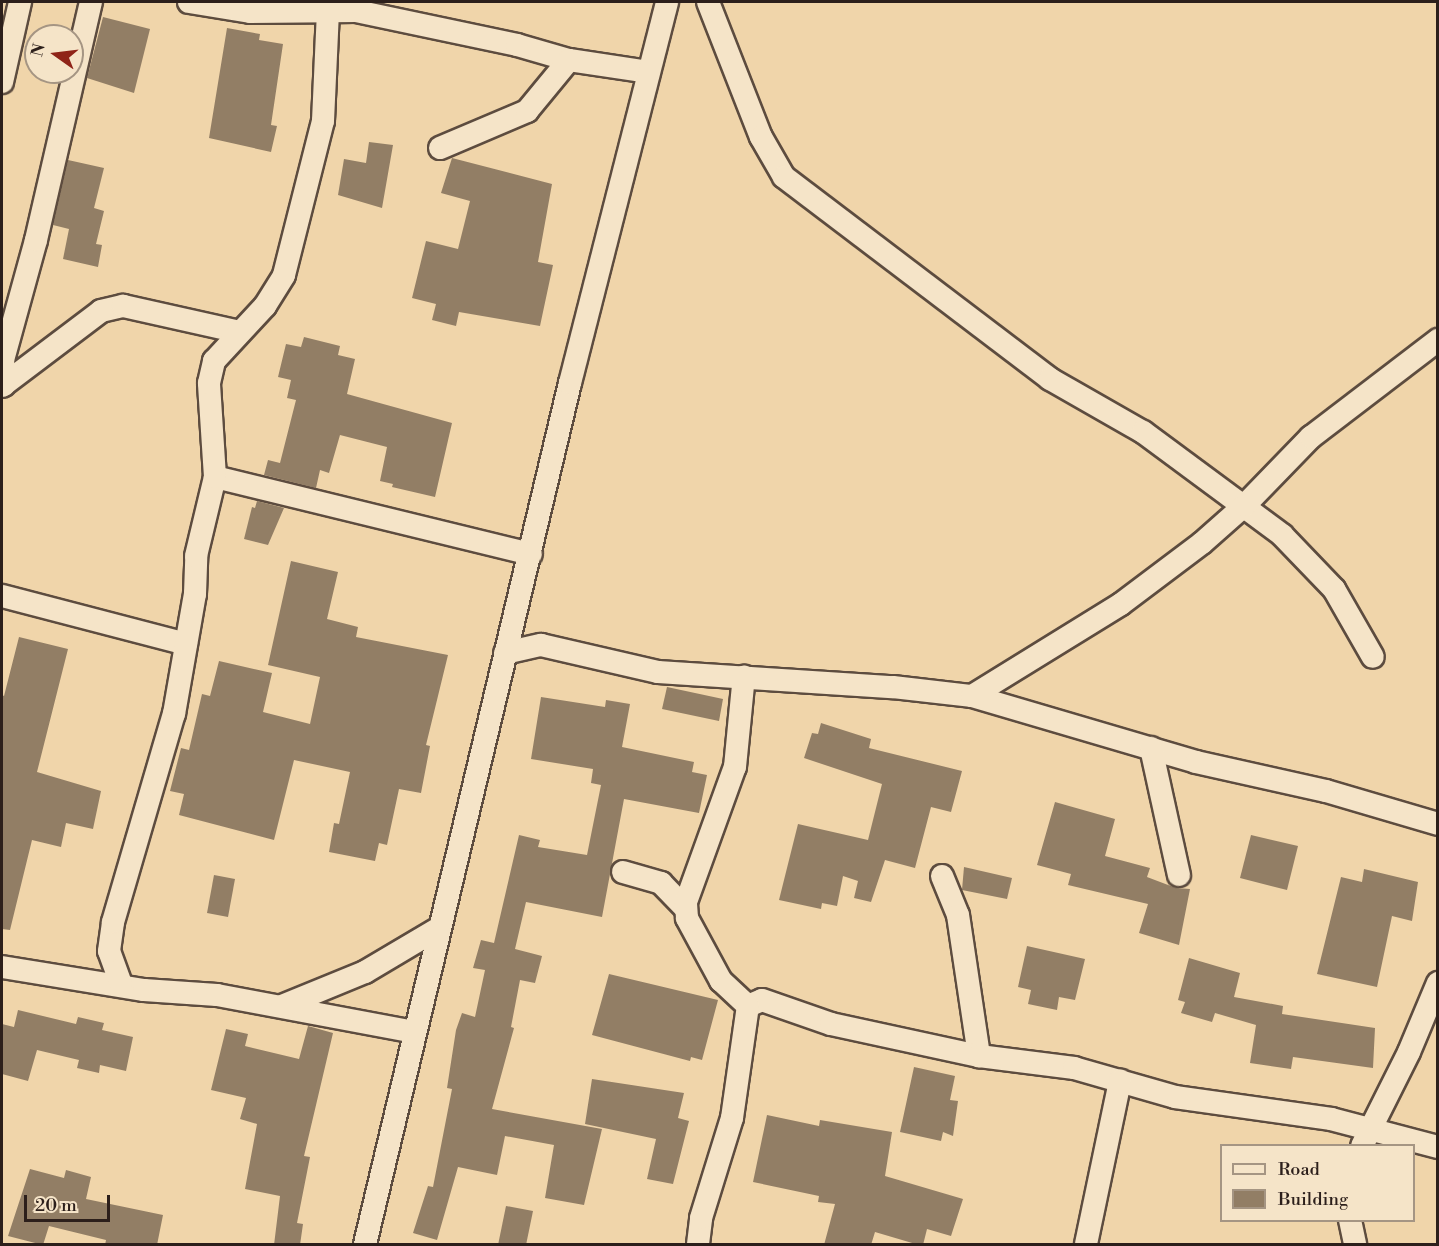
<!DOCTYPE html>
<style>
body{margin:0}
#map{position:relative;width:1439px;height:1246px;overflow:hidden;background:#f0d5aa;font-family:"Libre Bodoni",serif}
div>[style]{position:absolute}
.building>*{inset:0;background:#927e65}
.roads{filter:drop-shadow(2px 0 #5d4c3f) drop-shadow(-2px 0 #5d4c3f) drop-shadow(0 2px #5d4c3f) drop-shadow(0 -2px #5d4c3f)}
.street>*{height:22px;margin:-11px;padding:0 11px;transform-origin:11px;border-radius:11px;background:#f5e4c8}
span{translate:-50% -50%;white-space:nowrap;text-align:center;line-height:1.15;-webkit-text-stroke:5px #f5e4c8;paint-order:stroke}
.frame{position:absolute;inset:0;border:3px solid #2c1f1b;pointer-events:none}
.legend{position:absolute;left:1220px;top:1144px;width:195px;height:78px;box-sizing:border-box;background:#f5e4c8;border:2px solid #a59583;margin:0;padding:8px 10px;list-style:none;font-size:18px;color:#2c1f1b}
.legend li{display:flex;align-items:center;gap:12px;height:30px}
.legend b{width:30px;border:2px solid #a59583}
.north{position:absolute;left:24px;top:24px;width:60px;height:60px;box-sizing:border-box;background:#f5e4c8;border:2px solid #a59583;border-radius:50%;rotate:284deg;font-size:16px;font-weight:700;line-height:24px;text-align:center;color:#2c1f1b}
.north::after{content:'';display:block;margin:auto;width:21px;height:27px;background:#8f2418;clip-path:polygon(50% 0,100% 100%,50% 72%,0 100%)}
.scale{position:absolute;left:24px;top:1195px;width:86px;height:27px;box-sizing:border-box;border:3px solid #2c1f1b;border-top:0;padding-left:8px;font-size:18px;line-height:21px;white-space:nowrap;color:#2c1f1b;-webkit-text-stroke:4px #f5e4c8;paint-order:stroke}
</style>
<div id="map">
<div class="building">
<div style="clip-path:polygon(103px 17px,150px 29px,134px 93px,87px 78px)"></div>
<div style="clip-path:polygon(227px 28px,260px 34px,259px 40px,283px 44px,271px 125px,277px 126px,271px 152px,209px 138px)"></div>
<div style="clip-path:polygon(369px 142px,393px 145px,382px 208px,338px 195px,344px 159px,366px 163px)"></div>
<div style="clip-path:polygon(452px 158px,552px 184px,538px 262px,553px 265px,540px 326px,459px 312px,456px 326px,432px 320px,436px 304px,412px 298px,426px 241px,458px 249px,470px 201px,441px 193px)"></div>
<div style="clip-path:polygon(68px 160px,104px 168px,94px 208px,104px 211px,96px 244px,102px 245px,98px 267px,63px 259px,69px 229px,53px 225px)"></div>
<div style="clip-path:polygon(304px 337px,340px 346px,338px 355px,355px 359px,347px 394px,452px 423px,435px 497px,392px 487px,393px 484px,380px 481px,387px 447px,340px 435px,329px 473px,320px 470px,316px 488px,264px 475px,268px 460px,280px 463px,296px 400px,287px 398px,291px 380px,278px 377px,286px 344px,301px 347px)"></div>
<div style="clip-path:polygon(257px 501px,284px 508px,268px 545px,244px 539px,252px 507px,255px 508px)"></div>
<div style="clip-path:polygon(291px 561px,338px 572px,327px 619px,358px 627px,356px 637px,448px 655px,426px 745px,430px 746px,421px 793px,399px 789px,387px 845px,379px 843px,375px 861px,329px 852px,334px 823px,339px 824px,350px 772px,294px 760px,274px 840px,179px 815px,184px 794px,170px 791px,181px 748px,189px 750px,202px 694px,210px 696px,219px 661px,272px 673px,263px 712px,310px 724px,320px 677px,268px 665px)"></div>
<div style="clip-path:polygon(19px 637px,68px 649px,37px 772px,101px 791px,93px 829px,66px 823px,61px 847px,32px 840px,10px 930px,2px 929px,2px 695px,4px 696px)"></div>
<div style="clip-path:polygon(667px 687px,723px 699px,719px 721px,662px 709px)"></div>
<div style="clip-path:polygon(541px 697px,605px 707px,606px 700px,630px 704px,622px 747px,694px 762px,692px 772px,707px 775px,699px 813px,624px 799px,602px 917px,526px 902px,515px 949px,542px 956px,535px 983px,520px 980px,511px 1027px,514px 1028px,492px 1109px,602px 1129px,584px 1205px,545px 1198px,554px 1145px,505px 1136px,497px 1175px,458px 1167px,437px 1240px,413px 1233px,428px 1186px,433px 1187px,452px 1089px,447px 1088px,456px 1030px,462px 1013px,475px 1017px,485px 970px,473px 968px,481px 940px,494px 943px,519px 835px,540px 840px,538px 847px,587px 855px,601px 785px,591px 783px,593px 769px,531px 759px)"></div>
<div style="clip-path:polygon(821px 723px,871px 739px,869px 748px,962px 771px,951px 812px,931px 807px,915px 868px,885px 860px,871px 902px,854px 898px,858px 881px,843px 876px,837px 906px,822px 903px,821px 909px,779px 900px,798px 824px,868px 840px,882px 784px,804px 758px,812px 733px,818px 734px)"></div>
<div style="clip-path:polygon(1055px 802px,1115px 819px,1105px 856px,1150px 868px,1147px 877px,1176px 888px,1190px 889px,1179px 945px,1139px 933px,1148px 904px,1068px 885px,1071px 874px,1037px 865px)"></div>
<div style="clip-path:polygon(1251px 835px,1298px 846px,1287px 890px,1240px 878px)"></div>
<div style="clip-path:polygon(964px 867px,1012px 878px,1007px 899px,962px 890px)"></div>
<div style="clip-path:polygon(1364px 869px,1418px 882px,1412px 921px,1392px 916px,1377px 987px,1317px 974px,1341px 877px,1362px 882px)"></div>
<div style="clip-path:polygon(214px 875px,235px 879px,228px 917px,207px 913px)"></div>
<div style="clip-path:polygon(1027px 946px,1085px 959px,1075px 1000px,1059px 997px,1057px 1010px,1028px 1004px,1031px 990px,1018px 987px)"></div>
<div style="clip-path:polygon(1189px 958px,1240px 973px,1234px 997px,1283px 1006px,1282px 1014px,1375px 1028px,1373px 1068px,1293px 1057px,1291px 1069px,1250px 1063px,1256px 1025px,1215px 1013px,1212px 1022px,1181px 1013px,1185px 1002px,1178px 1000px)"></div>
<div style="clip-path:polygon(609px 974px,718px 1000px,702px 1060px,691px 1057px,690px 1061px,592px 1035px)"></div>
<div style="clip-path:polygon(18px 1010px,76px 1024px,78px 1017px,104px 1023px,102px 1030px,133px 1037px,126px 1071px,100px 1065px,99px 1073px,77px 1068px,79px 1060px,37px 1050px,28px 1081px,2px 1074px,2px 1024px,14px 1027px)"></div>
<div style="clip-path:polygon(308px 1026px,333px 1033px,304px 1156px,310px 1157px,297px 1223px,303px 1224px,300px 1245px,274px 1245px,280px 1196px,245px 1189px,257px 1124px,240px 1119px,246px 1098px,211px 1090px,226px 1029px,248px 1034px,245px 1046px,299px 1059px)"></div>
<div style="clip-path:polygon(914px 1067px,955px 1076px,950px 1100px,958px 1101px,953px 1136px,943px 1132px,941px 1141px,900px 1132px)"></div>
<div style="clip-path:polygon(592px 1079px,684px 1093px,678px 1118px,689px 1121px,673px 1184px,647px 1179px,656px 1139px,585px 1124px)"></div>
<div style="clip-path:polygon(767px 1115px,819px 1126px,820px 1120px,892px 1132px,885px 1176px,963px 1199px,951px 1236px,927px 1229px,923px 1245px,919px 1245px,875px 1232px,871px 1245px,824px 1245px,835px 1204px,818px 1202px,819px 1196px,753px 1182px)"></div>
<div style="clip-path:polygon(30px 1169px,64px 1178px,66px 1170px,91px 1177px,86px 1199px,163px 1215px,157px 1245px,105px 1245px,106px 1240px,49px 1226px,43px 1245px,8px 1236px)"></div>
<div style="clip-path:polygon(506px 1206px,533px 1211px,526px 1245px,498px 1245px)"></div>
</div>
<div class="roads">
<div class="street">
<div style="left:189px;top:2px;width:62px;rotate:9.3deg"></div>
<div style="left:250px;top:12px;width:106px;rotate:-0.5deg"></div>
<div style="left:356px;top:11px;width:165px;rotate:11.9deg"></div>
<div style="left:517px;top:45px;width:54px;rotate:16.1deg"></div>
<div style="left:569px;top:60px;width:80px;rotate:8.6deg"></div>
<div style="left:708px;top:2px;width:145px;rotate:68.6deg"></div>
<div style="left:761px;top:137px;width:46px;rotate:60.1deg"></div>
<div style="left:784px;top:177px;width:334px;rotate:37.2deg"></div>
<div style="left:1050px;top:379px;width:107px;rotate:29.7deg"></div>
<div style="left:1143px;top:432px;width:173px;rotate:36.5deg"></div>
<div style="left:1282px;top:535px;width:75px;rotate:46.1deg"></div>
<div style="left:1334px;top:589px;width:78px;rotate:60.2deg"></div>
<div style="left:2px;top:82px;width:82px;rotate:-77.3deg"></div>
<div style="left:440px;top:148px;width:95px;rotate:-23deg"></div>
<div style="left:527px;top:111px;width:66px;rotate:-50.5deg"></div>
<div style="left:4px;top:385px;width:25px;rotate:-92deg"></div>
<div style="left:3px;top:360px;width:124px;rotate:-74.6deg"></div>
<div style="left:36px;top:240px;width:244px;rotate:-77deg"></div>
<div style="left:2px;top:386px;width:124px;rotate:-37.1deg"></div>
<div style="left:101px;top:311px;width:23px;rotate:-13deg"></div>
<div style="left:123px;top:306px;width:119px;rotate:12.6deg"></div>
<div style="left:215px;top:477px;width:325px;rotate:13.7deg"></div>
<div style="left:2px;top:596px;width:190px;rotate:14.6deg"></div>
<div style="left:505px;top:653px;width:37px;rotate:-13deg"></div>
<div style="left:541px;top:645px;width:120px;rotate:13deg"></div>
<div style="left:658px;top:672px;width:235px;rotate:3.7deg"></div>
<div style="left:893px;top:687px;width:80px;rotate:6.5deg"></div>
<div style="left:972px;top:696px;width:234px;rotate:16.4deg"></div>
<div style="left:1196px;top:762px;width:133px;rotate:12.6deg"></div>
<div style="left:1326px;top:791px;width:117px;rotate:16.4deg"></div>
<div style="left:972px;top:696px;width:175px;rotate:-31.7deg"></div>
<div style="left:1121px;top:604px;width:101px;rotate:-37deg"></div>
<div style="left:1202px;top:543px;width:57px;rotate:-41.5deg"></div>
<div style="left:1245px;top:505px;width:95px;rotate:-45.9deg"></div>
<div style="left:1311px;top:437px;width:160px;rotate:-37.4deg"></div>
<div style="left:1151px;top:748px;width:130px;rotate:77.6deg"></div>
<div style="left:623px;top:872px;width:40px;rotate:16deg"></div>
<div style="left:661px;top:883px;width:36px;rotate:46deg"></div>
<div style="left:942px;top:876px;width:42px;rotate:67.7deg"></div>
<div style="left:958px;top:915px;width:143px;rotate:81.5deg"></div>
<div style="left:2px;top:967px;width:144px;rotate:9.2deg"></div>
<div style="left:144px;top:990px;width:73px;rotate:3.9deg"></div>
<div style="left:217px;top:995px;width:201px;rotate:10.6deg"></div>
<div style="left:121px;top:984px;width:35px;rotate:-110deg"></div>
<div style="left:109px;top:951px;width:29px;rotate:-82deg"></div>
<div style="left:113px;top:922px;width:217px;rotate:-73.7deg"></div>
<div style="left:174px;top:714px;width:122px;rotate:-80.1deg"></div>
<div style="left:195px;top:594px;width:38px;rotate:-88deg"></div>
<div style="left:196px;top:556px;width:81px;rotate:-76.5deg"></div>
<div style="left:215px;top:477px;width:94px;rotate:-93.7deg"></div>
<div style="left:209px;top:383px;width:23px;rotate:-77deg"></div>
<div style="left:214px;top:361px;width:75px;rotate:-47.2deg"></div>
<div style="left:265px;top:306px;width:36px;rotate:-58deg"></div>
<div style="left:284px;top:275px;width:159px;rotate:-75.8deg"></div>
<div style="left:323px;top:121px;width:109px;rotate:-87.4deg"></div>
<div style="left:282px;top:1006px;width:90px;rotate:-22.3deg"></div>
<div style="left:365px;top:972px;width:86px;rotate:-30.7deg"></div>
<div style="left:748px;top:1006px;width:15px;rotate:-23deg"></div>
<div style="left:762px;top:1000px;width:73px;rotate:19.2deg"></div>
<div style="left:831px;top:1024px;width:151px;rotate:12.2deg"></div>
<div style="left:979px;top:1056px;width:96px;rotate:7.2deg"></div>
<div style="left:1074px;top:1068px;width:105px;rotate:16deg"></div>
<div style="left:1175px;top:1097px;width:158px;rotate:8deg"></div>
<div style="left:1331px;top:1119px;width:111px;rotate:14.7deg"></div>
<div style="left:1362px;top:1146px;width:105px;rotate:-63.4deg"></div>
<div style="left:1409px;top:1052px;width:75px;rotate:-67.2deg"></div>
<div style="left:1350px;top:1220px;width:25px;rotate:78deg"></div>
<div style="left:365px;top:1244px;width:885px;rotate:-76.61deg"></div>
<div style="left:570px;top:383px;width:393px;rotate:-75.7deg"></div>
<div style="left:698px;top:1244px;width:26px;rotate:-83deg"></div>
<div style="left:701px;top:1218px;width:105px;rotate:-72.8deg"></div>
<div style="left:732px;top:1118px;width:113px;rotate:-81.9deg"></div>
<div style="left:748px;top:1006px;width:37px;rotate:-137deg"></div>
<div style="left:721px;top:981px;width:72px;rotate:-118.4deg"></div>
<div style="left:687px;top:918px;width:16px;rotate:-94deg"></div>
<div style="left:686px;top:902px;width:144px;rotate:-70.1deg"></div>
<div style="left:735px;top:767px;width:91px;rotate:-84.4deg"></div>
<div style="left:1086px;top:1244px;width:167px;rotate:-78.2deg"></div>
</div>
</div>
<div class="frame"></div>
<ul class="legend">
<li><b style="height:8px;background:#f5e4c8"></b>Road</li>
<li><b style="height:16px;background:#927e65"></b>Building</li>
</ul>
<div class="north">N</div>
<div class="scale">20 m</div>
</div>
